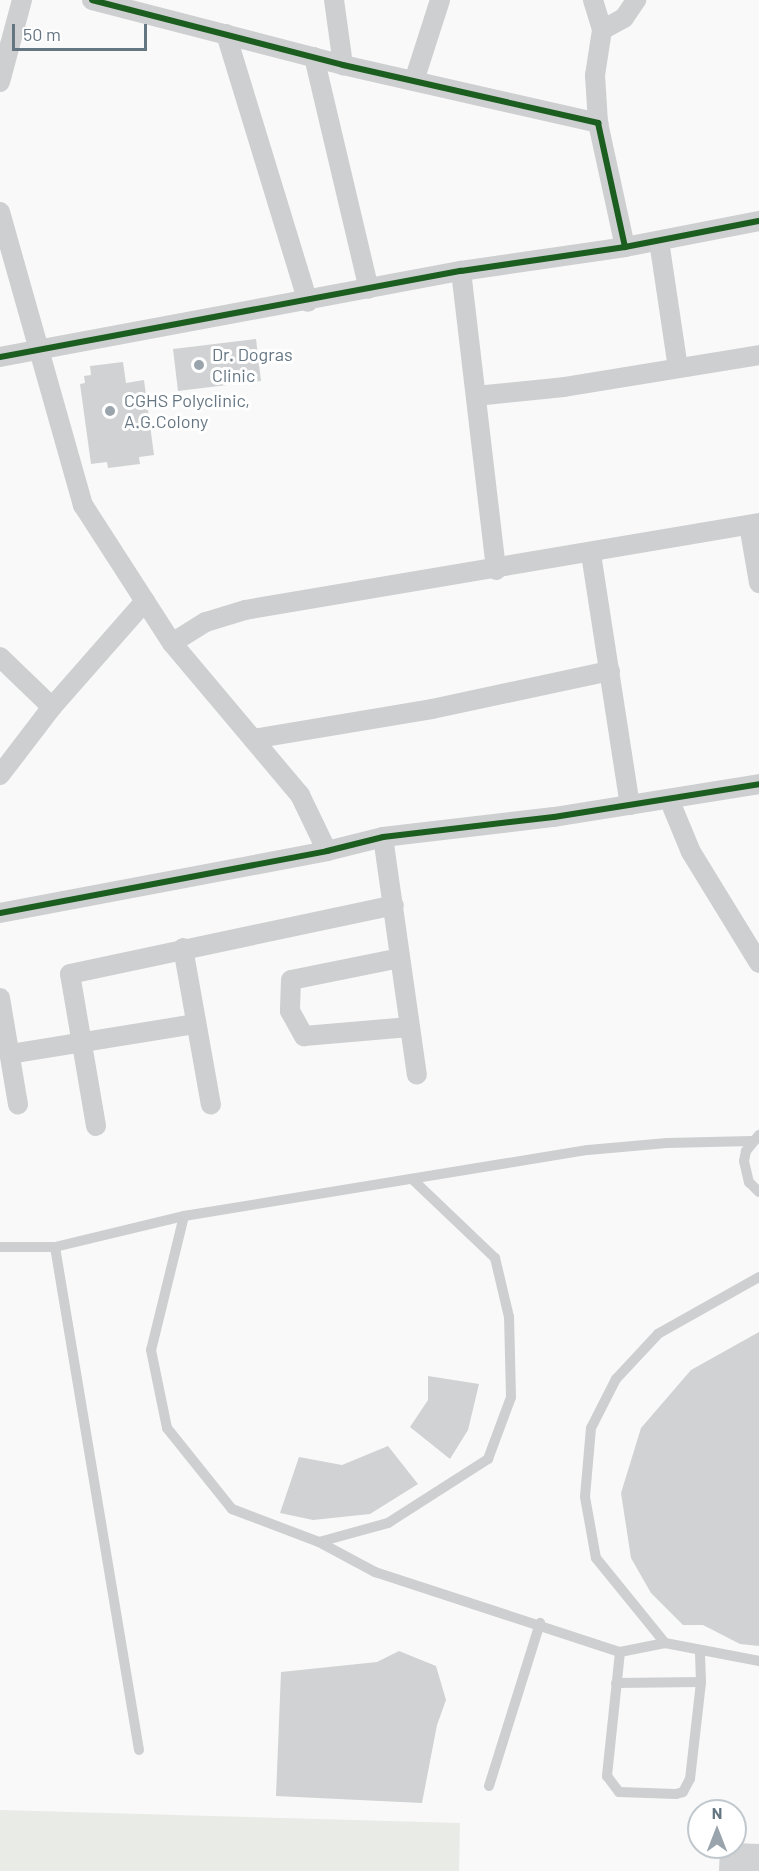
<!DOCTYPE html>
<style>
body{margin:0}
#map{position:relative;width:759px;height:1871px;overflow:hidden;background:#f9f9f9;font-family:Barlow,sans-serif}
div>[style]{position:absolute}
.green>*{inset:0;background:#e8ebe6}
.building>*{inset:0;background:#d0d2d3}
.service>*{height:10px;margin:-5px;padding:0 5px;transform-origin:5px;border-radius:5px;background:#cecfd0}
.minor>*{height:20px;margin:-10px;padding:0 10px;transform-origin:10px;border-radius:10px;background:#cecfd0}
.cycleway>*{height:6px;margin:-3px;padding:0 3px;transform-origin:3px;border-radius:3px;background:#1b5e20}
.dots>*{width:16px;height:16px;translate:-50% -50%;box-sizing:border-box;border:3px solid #fff;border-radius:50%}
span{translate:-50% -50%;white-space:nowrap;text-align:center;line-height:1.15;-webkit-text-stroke:6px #fff;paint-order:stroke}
.poi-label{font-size:18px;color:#657683}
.left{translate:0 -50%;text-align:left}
.north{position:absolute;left:687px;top:1799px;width:60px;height:60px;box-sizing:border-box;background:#fff;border:2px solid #c1c8cd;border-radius:50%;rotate:0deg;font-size:16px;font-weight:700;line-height:24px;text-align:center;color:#657683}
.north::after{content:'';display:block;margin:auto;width:21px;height:27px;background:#99a4ac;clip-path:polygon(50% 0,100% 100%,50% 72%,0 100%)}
.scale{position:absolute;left:12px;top:24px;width:135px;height:27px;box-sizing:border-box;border:3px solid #657683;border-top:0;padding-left:8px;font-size:18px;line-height:21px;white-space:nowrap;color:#657683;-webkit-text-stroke:4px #fff;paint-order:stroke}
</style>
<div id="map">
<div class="green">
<div style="clip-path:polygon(0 1810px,460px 1823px,459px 1871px,0 1871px)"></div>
</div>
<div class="building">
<div style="clip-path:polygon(256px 339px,261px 381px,178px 391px,173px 349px)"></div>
<div style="clip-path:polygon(123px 362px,126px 383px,144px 380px,154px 455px,139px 457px,140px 464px,108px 468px,107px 462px,91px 464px,80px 384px,85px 383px,84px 376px,91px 375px,90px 366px)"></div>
<div style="clip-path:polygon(759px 1332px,759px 1646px,740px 1644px,703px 1625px,683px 1625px,651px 1593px,631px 1558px,621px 1493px,641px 1428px,691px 1370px)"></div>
<div style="clip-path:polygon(428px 1376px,479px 1384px,468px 1430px,450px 1459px,410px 1427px,428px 1400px)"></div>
<div style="clip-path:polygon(388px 1446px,418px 1484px,370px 1514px,313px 1520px,280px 1513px,299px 1457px,342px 1465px)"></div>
<div style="clip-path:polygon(399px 1651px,436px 1666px,446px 1700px,437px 1725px,422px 1803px,276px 1796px,281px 1672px,377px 1662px)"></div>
<div style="clip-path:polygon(735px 1843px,759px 1844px,759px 1871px,719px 1871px,720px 1847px,735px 1847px)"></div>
</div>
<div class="service">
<div style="left:759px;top:1135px;width:21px;rotate:129deg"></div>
<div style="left:746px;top:1151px;width:10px;rotate:101deg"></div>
<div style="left:744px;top:1161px;width:22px;rotate:77deg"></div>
<div style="left:749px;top:1182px;width:14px;rotate:45deg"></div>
<div style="left:184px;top:1216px;width:138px;rotate:103.8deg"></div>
<div style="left:151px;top:1350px;width:80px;rotate:78.4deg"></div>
<div style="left:167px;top:1428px;width:104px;rotate:51.3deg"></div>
<div style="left:232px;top:1509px;width:93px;rotate:20.8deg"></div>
<div style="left:319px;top:1542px;width:72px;rotate:-15.4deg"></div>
<div style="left:388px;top:1523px;width:119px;rotate:-32.6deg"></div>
<div style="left:488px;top:1459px;width:66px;rotate:-69.6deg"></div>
<div style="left:511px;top:1397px;width:80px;rotate:-91.4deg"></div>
<div style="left:509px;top:1317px;width:61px;rotate:-103.3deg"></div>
<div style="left:495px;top:1258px;width:115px;rotate:-136.4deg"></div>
<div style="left:0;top:1247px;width:55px"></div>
<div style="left:55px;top:1247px;width:133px;rotate:-13.5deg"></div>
<div style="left:184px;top:1216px;width:409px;rotate:-9.3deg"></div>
<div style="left:588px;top:1150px;width:79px;rotate:-5.1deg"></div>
<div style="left:667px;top:1143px;width:85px;rotate:-1.3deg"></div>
<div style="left:55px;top:1247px;width:510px;rotate:80.52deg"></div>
<div style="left:759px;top:1277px;width:116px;rotate:150.6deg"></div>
<div style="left:658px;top:1334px;width:62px;rotate:133deg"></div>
<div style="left:616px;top:1379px;width:55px;rotate:117deg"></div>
<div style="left:591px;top:1428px;width:69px;rotate:95deg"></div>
<div style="left:585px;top:1497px;width:62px;rotate:79.8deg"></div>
<div style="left:596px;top:1558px;width:109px;rotate:50.9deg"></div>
<div style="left:665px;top:1643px;width:96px;rotate:10.8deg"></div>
<div style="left:319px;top:1542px;width:64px;rotate:28.2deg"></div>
<div style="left:375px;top:1572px;width:258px;rotate:18.1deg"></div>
<div style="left:620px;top:1652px;width:46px;rotate:-11.3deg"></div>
<div style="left:620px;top:1652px;width:125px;rotate:96deg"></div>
<div style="left:607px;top:1776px;width:20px;rotate:53deg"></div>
<div style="left:619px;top:1792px;width:57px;rotate:2deg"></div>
<div style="left:676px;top:1794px;width:7px;rotate:-16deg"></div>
<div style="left:683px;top:1792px;width:15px;rotate:-62deg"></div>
<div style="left:690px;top:1779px;width:98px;rotate:-83.5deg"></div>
<div style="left:701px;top:1682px;width:30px;rotate:-92deg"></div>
<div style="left:616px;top:1683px;width:85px;rotate:-0.7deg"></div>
<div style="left:489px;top:1786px;width:171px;rotate:-72.6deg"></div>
</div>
<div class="minor">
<div style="left:92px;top:0;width:259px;rotate:14.5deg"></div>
<div style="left:343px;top:65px;width:262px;rotate:12.8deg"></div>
<div style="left:598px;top:123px;width:127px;rotate:77.7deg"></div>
<div style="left:334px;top:0;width:66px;rotate:82.1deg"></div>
<div style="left:593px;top:0;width:31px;rotate:73deg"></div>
<div style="left:602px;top:30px;width:46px;rotate:98.8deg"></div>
<div style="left:595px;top:75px;width:48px;rotate:86.4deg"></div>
<div style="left:602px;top:30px;width:25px;rotate:-29deg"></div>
<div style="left:624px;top:18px;width:22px;rotate:-56deg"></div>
<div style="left:226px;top:34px;width:280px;rotate:73deg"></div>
<div style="left:314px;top:57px;width:238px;rotate:76.7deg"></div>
<div style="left:414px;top:81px;width:85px;rotate:-72.2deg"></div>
<div style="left:0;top:82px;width:85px;rotate:-75deg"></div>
<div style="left:0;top:212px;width:305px;rotate:74.2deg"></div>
<div style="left:83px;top:505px;width:164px;rotate:57.2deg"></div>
<div style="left:172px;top:643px;width:199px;rotate:49.9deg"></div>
<div style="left:300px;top:795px;width:62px;rotate:64.3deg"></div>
<div style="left:659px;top:241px;width:128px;rotate:81.5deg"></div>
<div style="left:461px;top:271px;width:301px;rotate:83.3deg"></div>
<div style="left:0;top:357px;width:469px;rotate:-10.6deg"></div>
<div style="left:461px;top:271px;width:166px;rotate:-8.3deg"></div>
<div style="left:625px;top:247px;width:136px;rotate:-11deg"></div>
<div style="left:476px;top:396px;width:88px;rotate:-5.8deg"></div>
<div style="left:564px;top:387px;width:198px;rotate:-9.3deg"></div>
<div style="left:749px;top:525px;width:59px;rotate:80.2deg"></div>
<div style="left:591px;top:554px;width:254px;rotate:81.2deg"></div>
<div style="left:172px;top:643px;width:40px;rotate:-32deg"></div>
<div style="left:206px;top:622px;width:41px;rotate:-17.1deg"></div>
<div style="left:245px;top:610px;width:521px;rotate:-9.61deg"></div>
<div style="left:0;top:657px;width:72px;rotate:43.9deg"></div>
<div style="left:253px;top:739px;width:181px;rotate:-9.5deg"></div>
<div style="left:432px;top:709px;width:182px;rotate:-12.1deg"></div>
<div style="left:0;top:775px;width:86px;rotate:-52.6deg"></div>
<div style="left:52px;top:707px;width:141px;rotate:-48.7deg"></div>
<div style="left:669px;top:799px;width:57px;rotate:67.5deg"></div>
<div style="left:691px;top:852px;width:130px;rotate:58.5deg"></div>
<div style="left:383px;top:837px;width:240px;rotate:81.9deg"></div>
<div style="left:0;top:913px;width:333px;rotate:-10.7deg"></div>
<div style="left:327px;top:851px;width:58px;rotate:-14deg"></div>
<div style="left:383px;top:837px;width:172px;rotate:-6.7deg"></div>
<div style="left:554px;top:817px;width:208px;rotate:-9.1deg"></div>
<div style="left:183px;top:948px;width:159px;rotate:79.9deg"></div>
<div style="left:400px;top:958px;width:111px;rotate:168.6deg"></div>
<div style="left:291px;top:980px;width:31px;rotate:92deg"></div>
<div style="left:290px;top:1011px;width:29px;rotate:61deg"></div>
<div style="left:304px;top:1036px;width:106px;rotate:-4.9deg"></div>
<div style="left:0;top:998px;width:108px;rotate:80.4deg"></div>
<div style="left:10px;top:1054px;width:188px;rotate:-9.2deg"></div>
<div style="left:96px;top:1126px;width:154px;rotate:-99.7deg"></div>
<div style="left:70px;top:974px;width:331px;rotate:-12deg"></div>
</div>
<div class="cycleway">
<div style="left:92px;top:0;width:259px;rotate:14.5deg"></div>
<div style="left:343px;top:65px;width:262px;rotate:12.8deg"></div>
<div style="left:598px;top:123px;width:127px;rotate:77.7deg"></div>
<div style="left:0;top:357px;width:469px;rotate:-10.6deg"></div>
<div style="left:461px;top:271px;width:166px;rotate:-8.3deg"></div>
<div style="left:625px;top:247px;width:136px;rotate:-11deg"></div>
<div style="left:0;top:913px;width:333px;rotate:-10.7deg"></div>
<div style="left:327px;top:851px;width:58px;rotate:-14deg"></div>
<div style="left:383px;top:837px;width:172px;rotate:-6.7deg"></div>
<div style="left:554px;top:817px;width:208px;rotate:-9.1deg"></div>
</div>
<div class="dots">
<div style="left:199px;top:365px;background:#99a4ac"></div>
<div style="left:110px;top:411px;background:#99a4ac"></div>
</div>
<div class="poi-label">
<span class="left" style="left:212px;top:365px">Dr. Dogras<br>Clinic</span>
<span class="left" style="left:124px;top:411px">CGHS Polyclinic,<br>A.G.Colony</span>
</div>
<div class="north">N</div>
<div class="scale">50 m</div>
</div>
